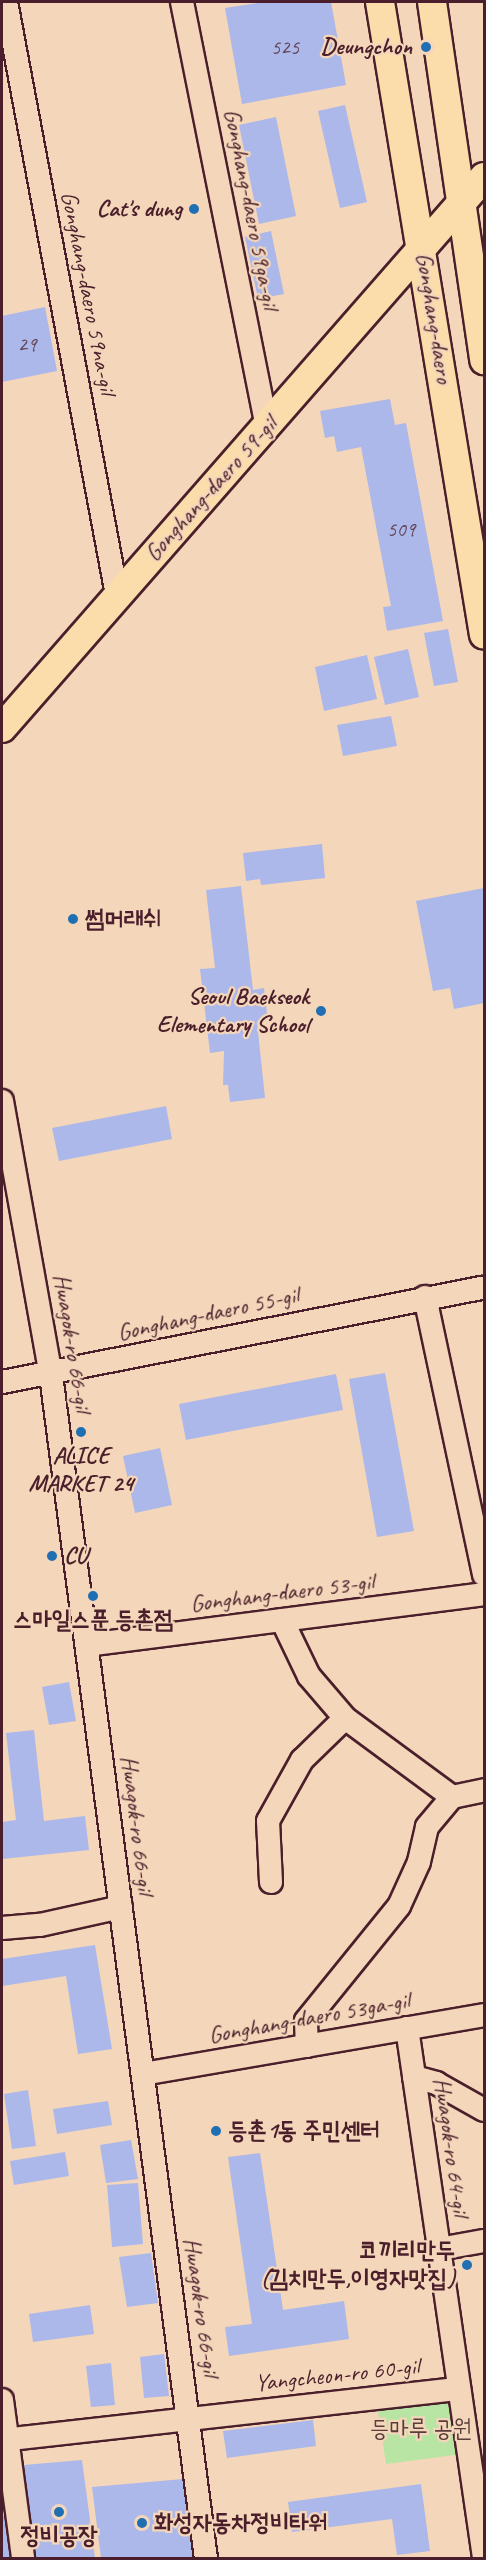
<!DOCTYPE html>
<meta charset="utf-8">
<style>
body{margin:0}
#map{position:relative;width:486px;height:2560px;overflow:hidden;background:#f4d6ba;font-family:Caveat,"Poor Story",sans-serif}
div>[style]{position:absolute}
.green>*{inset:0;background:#b8e5a3}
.building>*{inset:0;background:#acb8e9}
.roads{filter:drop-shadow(2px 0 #4a1f2b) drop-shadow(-2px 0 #4a1f2b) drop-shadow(0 2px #4a1f2b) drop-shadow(0 -2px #4a1f2b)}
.minor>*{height:22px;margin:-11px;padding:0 11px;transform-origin:11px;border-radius:11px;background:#f4d6ba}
.major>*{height:28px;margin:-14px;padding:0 14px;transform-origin:14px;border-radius:14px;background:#fbddab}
.dots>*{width:16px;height:16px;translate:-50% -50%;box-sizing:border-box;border:3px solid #f4d6ba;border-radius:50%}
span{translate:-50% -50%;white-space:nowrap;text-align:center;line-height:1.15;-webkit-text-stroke:4.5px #f4d6ba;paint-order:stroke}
.number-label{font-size:21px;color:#62455a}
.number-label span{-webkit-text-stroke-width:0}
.poi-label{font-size:24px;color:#4a1f2b;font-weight:700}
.right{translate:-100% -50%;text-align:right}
.left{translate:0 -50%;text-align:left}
.street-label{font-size:24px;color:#4a1f2b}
.park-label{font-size:24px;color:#5a3d3d}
.frame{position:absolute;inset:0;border:3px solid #4a1f2b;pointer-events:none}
</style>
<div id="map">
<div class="green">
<div style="clip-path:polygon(438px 2396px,455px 2407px,462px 2454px,386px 2464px,377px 2404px)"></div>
</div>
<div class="building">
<div style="clip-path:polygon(264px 2px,331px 2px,346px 85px,242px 104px,225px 8px)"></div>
<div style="clip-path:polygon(345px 105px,367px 202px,340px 208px,318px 111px)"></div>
<div style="clip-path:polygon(276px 117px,296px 216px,259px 224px,239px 125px)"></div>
<div style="clip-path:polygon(271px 231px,284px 294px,258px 299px,245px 237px)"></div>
<div style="clip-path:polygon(45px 307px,57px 371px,2px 382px,2px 316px)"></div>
<div style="clip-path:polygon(390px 399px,395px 425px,406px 423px,443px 621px,387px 631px,383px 607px,391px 606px,361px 447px,337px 452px,334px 436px,325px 438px,320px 411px)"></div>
<div style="clip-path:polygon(448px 629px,458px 682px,434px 686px,424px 633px)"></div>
<div style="clip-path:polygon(408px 649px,419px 697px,385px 705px,374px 657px)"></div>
<div style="clip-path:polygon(367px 655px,377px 699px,324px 711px,315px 667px)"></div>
<div style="clip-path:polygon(391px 716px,397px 746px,343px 756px,337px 725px)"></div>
<div style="clip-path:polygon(322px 844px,325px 878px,261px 885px,260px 879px,246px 881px,243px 853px)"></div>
<div style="clip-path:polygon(241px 886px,253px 990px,264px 988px,268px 1021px,257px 1022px,265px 1098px,230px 1102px,228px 1085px,223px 1085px,224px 1051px,210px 1053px,200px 969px,215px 968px,206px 890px)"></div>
<div style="clip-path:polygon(484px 888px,484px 1003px,454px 1009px,450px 988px,433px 991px,416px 901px)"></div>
<div style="clip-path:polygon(166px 1106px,172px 1139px,59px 1161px,52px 1128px)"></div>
<div style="clip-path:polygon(385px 1373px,414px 1531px,377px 1537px,349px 1379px)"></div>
<div style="clip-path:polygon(336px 1374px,343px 1410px,186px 1440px,179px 1404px)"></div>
<div style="clip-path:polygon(160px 1448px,172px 1505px,135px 1513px,123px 1456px)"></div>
<div style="clip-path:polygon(69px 1682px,76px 1721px,49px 1725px,42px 1687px)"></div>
<div style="clip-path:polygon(34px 1730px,44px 1821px,85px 1816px,89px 1850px,2px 1859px,2px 1822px,16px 1820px,6px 1733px)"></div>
<div style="clip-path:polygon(95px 1945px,112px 2049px,78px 2054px,66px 1976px,2px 1986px,2px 1959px)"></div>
<div style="clip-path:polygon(28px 2090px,36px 2146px,12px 2149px,4px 2094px)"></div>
<div style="clip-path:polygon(108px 2101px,112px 2125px,57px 2134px,53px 2109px)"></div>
<div style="clip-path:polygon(131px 2140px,138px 2179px,106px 2183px,100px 2145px)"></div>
<div style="clip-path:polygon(65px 2152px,69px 2176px,14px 2185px,10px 2161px)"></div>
<div style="clip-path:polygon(260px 2153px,283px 2310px,344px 2301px,349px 2339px,229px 2356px,225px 2327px,252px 2324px,228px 2157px)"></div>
<div style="clip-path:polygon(138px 2183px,143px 2244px,112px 2247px,107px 2185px)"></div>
<div style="clip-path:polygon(151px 2253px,158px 2303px,127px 2307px,119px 2257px)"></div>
<div style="clip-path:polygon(90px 2305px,94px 2334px,33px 2342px,29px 2314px)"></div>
<div style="clip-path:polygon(164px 2354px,169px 2396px,144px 2398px,140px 2357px)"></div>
<div style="clip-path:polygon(111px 2363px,115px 2405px,91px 2407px,86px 2366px)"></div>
<div style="clip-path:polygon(313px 2420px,316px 2446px,227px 2458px,223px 2431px)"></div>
<div style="clip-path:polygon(82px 2460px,95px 2558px,35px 2558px,24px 2465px)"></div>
<div style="clip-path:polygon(183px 2479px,193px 2558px,101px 2558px,92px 2487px)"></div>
<div style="clip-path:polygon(421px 2484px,430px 2551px,397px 2555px,392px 2519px,292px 2532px,288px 2502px)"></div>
<div style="clip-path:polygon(2px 2515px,11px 2516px,16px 2558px,3px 2558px)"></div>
</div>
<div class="roads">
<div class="minor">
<div style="left:6px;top:2px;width:603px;rotate:79.4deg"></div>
<div style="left:182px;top:2px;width:432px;rotate:78.7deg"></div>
<div style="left:2px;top:1101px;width:278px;rotate:79.9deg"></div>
<div style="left:51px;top:1375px;width:1193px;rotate:82.54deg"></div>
<div style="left:425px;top:1297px;width:284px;rotate:78deg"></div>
<div style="left:2px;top:1382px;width:491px;rotate:-11.1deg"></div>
<div style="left:282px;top:1620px;width:62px;rotate:64.3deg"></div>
<div style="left:309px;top:1676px;width:55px;rotate:49.4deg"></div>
<div style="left:345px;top:1718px;width:133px;rotate:36.4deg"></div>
<div style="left:452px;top:1797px;width:39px;rotate:130deg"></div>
<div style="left:427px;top:1827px;width:36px;rotate:103deg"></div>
<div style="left:419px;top:1862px;width:48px;rotate:114.4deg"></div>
<div style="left:399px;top:1906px;width:148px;rotate:129deg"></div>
<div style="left:306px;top:2021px;width:25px;rotate:88deg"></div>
<div style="left:87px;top:1645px;width:400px;rotate:-7.3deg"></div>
<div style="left:452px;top:1797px;width:33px;rotate:-12deg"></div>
<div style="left:271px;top:1882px;width:61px;rotate:-92.8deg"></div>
<div style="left:268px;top:1821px;width:70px;rotate:-60.9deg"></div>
<div style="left:302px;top:1760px;width:60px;rotate:-44.3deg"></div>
<div style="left:2px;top:1928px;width:38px;rotate:-5deg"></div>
<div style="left:40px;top:1925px;width:83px;rotate:-12.5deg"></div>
<div style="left:407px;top:2028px;width:536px;rotate:81.73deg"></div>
<div style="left:143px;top:2074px;width:346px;rotate:-9.8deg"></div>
<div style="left:414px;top:2077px;width:23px;rotate:15deg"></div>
<div style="left:436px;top:2083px;width:55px;rotate:29.4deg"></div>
<div style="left:439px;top:2249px;width:46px;rotate:-10.1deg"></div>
<div style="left:2px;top:2400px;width:159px;rotate:82.4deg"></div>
<div style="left:2px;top:2440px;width:460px;rotate:-6.4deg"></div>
</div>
<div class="major">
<div style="left:380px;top:2px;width:641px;rotate:80.67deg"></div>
<div style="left:432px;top:2px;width:362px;rotate:81.7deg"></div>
<div style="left:2px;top:728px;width:732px;rotate:-48.82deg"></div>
</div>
</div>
<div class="dots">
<div style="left:426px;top:47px;background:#1f6fb2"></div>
<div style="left:194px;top:209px;background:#1f6fb2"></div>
<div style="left:73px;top:919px;background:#1f6fb2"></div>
<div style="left:321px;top:1011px;background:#1f6fb2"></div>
<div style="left:81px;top:1432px;background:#1f6fb2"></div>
<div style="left:52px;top:1556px;background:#1f6fb2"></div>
<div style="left:93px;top:1596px;background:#1f6fb2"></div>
<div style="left:216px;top:2131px;background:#1f6fb2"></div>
<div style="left:467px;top:2265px;background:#1f6fb2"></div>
<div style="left:59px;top:2512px;background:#1f6fb2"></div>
<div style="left:142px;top:2523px;background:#1f6fb2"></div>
</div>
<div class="number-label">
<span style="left:285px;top:47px">525</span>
<span style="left:27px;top:344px">29</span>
<span style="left:401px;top:529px">509</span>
</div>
<div class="poi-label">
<span class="right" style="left:412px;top:47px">Deungchon</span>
<span class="right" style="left:182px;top:209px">Cat's dung</span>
<span class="left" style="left:85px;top:919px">썸머래쉬</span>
<span class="right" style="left:309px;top:1011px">Seoul Baekseok<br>Elementary School</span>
<span style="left:81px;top:1470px">ALICE<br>MARKET 24</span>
<span class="left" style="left:64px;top:1556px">CU</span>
<span style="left:93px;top:1620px">스마일스푼 등촌점</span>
<span class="left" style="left:228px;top:2131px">등촌1동 주민센터</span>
<span class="right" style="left:455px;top:2265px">코끼리만두<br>(김치만두,이영자맛집)</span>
<span class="left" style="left:154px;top:2523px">화성자동차정비타워</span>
<span style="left:59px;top:2536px">정비공장</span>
</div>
<div class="street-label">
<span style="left:251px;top:209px;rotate:79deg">Gonghang-daero 59ga-gil</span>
<span style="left:88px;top:293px;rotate:79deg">Gonghang-daero 59na-gil</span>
<span style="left:434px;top:318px;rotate:81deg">Gonghang-daero</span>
<span style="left:211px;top:489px;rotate:-48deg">Gonghang-daero 59-gil</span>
<span style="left:208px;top:1314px;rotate:-12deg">Gonghang-daero 55-gil</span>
<span style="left:72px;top:1343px;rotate:81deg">Hwagok-ro 66-gil</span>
<span style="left:282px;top:1593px;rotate:-7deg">Gonghang-daero 53-gil</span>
<span style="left:137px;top:1825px;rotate:83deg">Hwagok-ro 66-gil</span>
<span style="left:309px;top:2018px;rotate:-10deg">Gonghang-daero 53ga-gil</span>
<span style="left:451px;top:2147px;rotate:82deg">Hwagok-ro 64-gil</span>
<span style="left:201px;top:2307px;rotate:82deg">Hwagok-ro 66-gil</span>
<span style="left:337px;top:2375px;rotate:-6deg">Yangcheon-ro 60-gil</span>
</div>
<div class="park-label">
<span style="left:421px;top:2429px">등마루 공원</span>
</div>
<div class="frame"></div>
</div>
